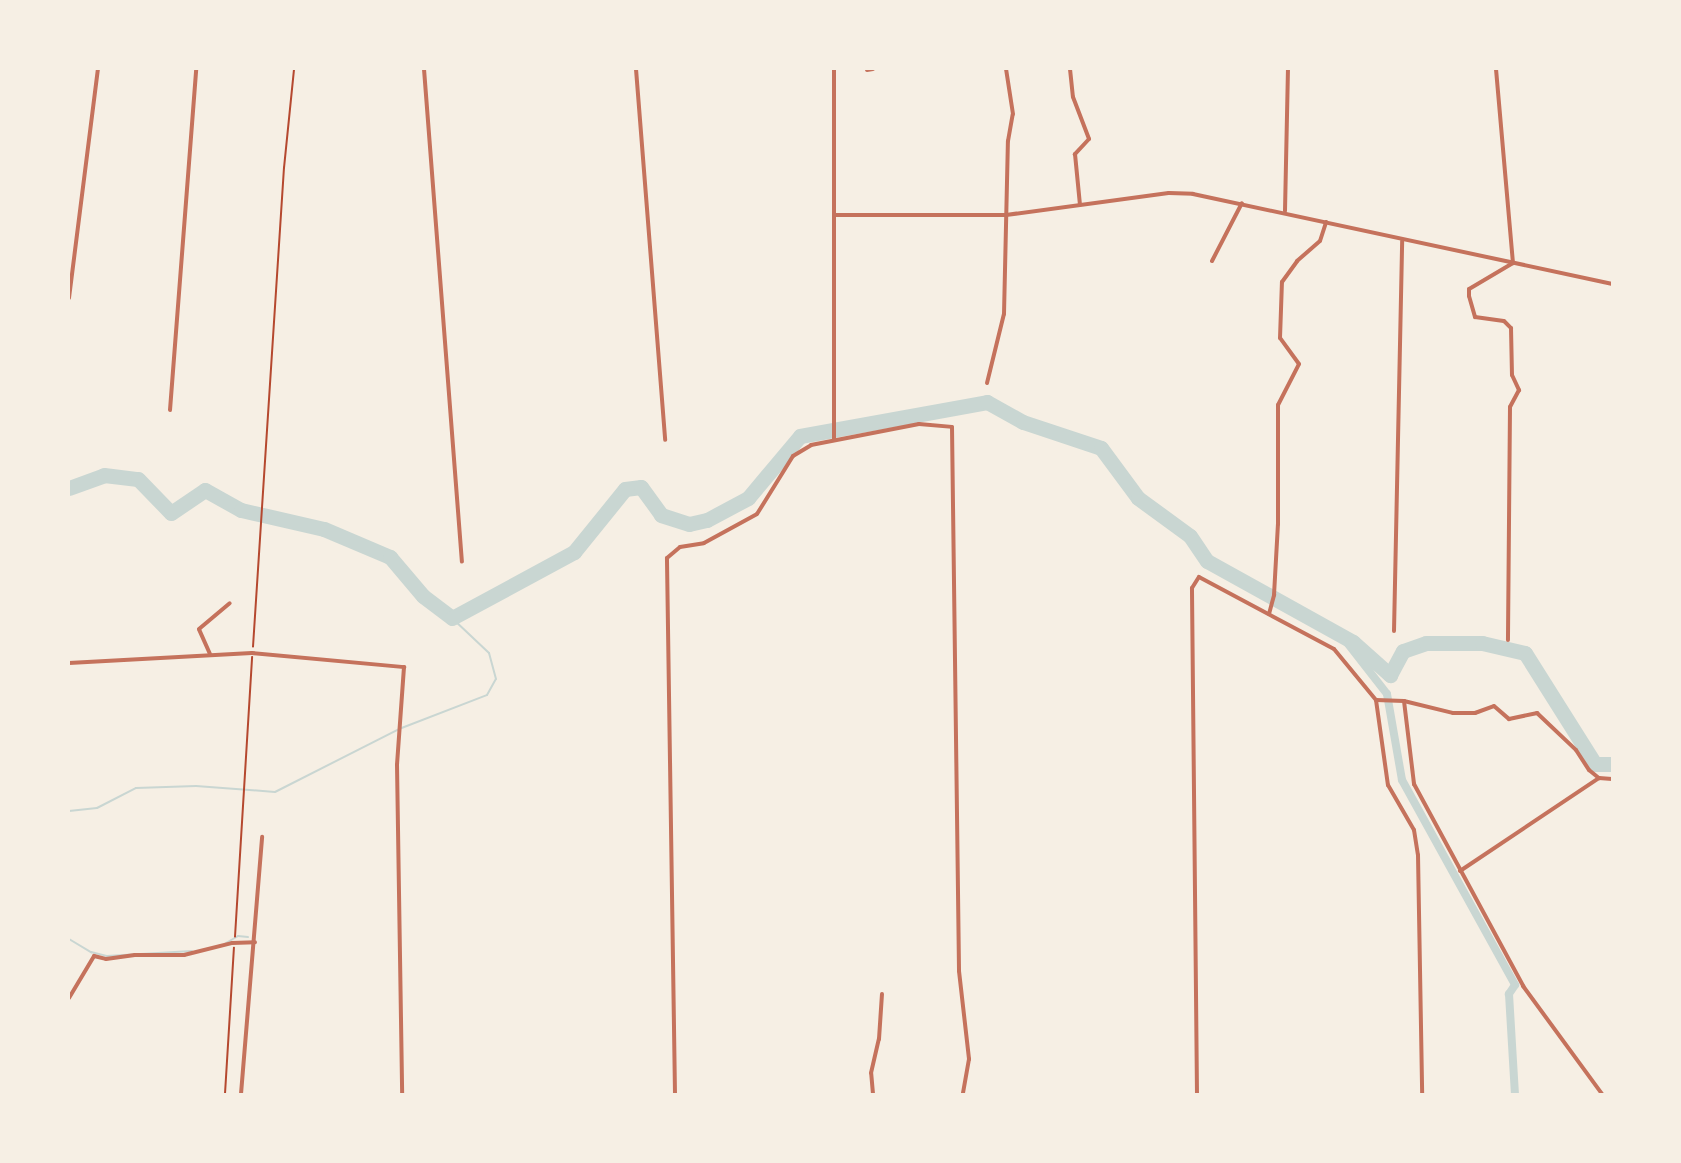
<!DOCTYPE html>
<style>
body{margin:0}
#map{position:relative;width:1681px;height:1163px;overflow:hidden;background:#f6efe4;font-family:Lato,sans-serif}
div>[style]{position:absolute}
.stream>*{height:2px;margin:-1px;padding:0 1px;transform-origin:1px;border-radius:1px;background:#c9d6d2}
.canal>*{height:8px;margin:-4px;padding:0 4px;transform-origin:4px;border-radius:4px;background:#c9d6d2}
.river>*{height:15px;margin:-7.5px;padding:0 7.5px;transform-origin:7.5px;border-radius:7.5px;background:#c9d6d2}
.path>*{height:1.5px;margin:-0.75px;padding:0 0.75px;transform-origin:0.75px;border-radius:0.75px;background:#b5482f}
.minor>*{height:4px;margin:-2px;padding:0 2px;transform-origin:2px;border-radius:2px;background:#c5725c}
span{translate:-50% -50%;white-space:nowrap;text-align:center;line-height:1.15;-webkit-text-stroke:6px #f6efe4;paint-order:stroke}
.frame{position:absolute;inset:0;border:70px solid #f6efe4;pointer-events:none}
</style>
<div id="map">
<div class="stream">
<div style="left:69px;top:811px;width:28px;rotate:-6deg"></div>
<div style="left:97px;top:808px;width:44px;rotate:-27.1deg"></div>
<div style="left:136px;top:788px;width:60px;rotate:-1.9deg"></div>
<div style="left:196px;top:786px;width:79px;rotate:4.3deg"></div>
<div style="left:275px;top:792px;width:139px;rotate:-26.9deg"></div>
<div style="left:399px;top:729px;width:94px;rotate:-21.1deg"></div>
<div style="left:487px;top:695px;width:18px;rotate:-61deg"></div>
<div style="left:496px;top:679px;width:27px;rotate:-105deg"></div>
<div style="left:489px;top:653px;width:51px;rotate:-136.6deg"></div>
<div style="left:69px;top:939px;width:26px;rotate:31deg"></div>
<div style="left:91px;top:952px;width:16px;rotate:14deg"></div>
<div style="left:107px;top:956px;width:85px;rotate:-3.4deg"></div>
<div style="left:226px;top:943px;width:14px;rotate:-30deg"></div>
<div style="left:238px;top:936px;width:10px;rotate:6deg"></div>
</div>
<div class="canal">
<div style="left:1345px;top:640px;width:68px;rotate:52.1deg"></div>
<div style="left:1387px;top:694px;width:87px;rotate:80.1deg"></div>
<div style="left:1402px;top:780px;width:234px;rotate:61.1deg"></div>
<div style="left:1515px;top:985px;width:11px;rotate:124deg"></div>
<div style="left:1509px;top:994px;width:100px;rotate:86.6deg"></div>
</div>
<div class="river">
<div style="left:69px;top:488px;width:37px;rotate:-20deg"></div>
<div style="left:104px;top:475px;width:34px;rotate:7deg"></div>
<div style="left:138px;top:479px;width:47px;rotate:45.9deg"></div>
<div style="left:171px;top:513px;width:41px;rotate:-34.1deg"></div>
<div style="left:205px;top:490px;width:41px;rotate:29.1deg"></div>
<div style="left:241px;top:510px;width:85px;rotate:12.9deg"></div>
<div style="left:324px;top:529px;width:72px;rotate:23deg"></div>
<div style="left:390px;top:557px;width:51px;rotate:49.8deg"></div>
<div style="left:423px;top:596px;width:36px;rotate:37deg"></div>
<div style="left:452px;top:618px;width:139px;rotate:-28.4deg"></div>
<div style="left:574px;top:552px;width:81px;rotate:-51deg"></div>
<div style="left:625px;top:489px;width:16px;rotate:-7deg"></div>
<div style="left:641px;top:487px;width:34px;rotate:54deg"></div>
<div style="left:661px;top:515px;width:29px;rotate:18deg"></div>
<div style="left:689px;top:524px;width:18px;rotate:-13deg"></div>
<div style="left:707px;top:520px;width:47px;rotate:-28.2deg"></div>
<div style="left:748px;top:498px;width:81px;rotate:-50deg"></div>
<div style="left:800px;top:436px;width:190px;rotate:-10.3deg"></div>
<div style="left:987px;top:402px;width:41px;rotate:29.1deg"></div>
<div style="left:1023px;top:422px;width:82px;rotate:18.4deg"></div>
<div style="left:1101px;top:448px;width:62px;rotate:53.5deg"></div>
<div style="left:1138px;top:498px;width:64px;rotate:36.2deg"></div>
<div style="left:1190px;top:536px;width:30px;rotate:56deg"></div>
<div style="left:1207px;top:561px;width:167px;rotate:29deg"></div>
<div style="left:1353px;top:642px;width:50px;rotate:41.7deg"></div>
<div style="left:1390px;top:675px;width:27px;rotate:-62deg"></div>
<div style="left:1403px;top:651px;width:24px;rotate:-19deg"></div>
<div style="left:1426px;top:643px;width:56px"></div>
<div style="left:1482px;top:643px;width:44px;rotate:13.1deg"></div>
<div style="left:1525px;top:653px;width:131px;rotate:57.8deg"></div>
<div style="left:1595px;top:764px;width:17px"></div>
</div>
<div class="path">
<div style="left:253px;top:647px;width:480px;rotate:-86.3deg"></div>
<div style="left:284px;top:168px;width:100px;rotate:-84.2deg"></div>
<div style="left:235px;top:937px;width:280px;rotate:-86.5deg"></div>
<div style="left:225px;top:1094px;width:146px;rotate:-86.5deg"></div>
</div>
<div class="minor">
<div style="left:424px;top:69px;width:494px;rotate:85.6deg"></div>
<div style="left:636px;top:69px;width:372px;rotate:85.5deg"></div>
<div style="left:1070px;top:69px;width:28px;rotate:84deg"></div>
<div style="left:1073px;top:97px;width:45px;rotate:69.1deg"></div>
<div style="left:1089px;top:139px;width:21px;rotate:133deg"></div>
<div style="left:1075px;top:154px;width:51px;rotate:84.4deg"></div>
<div style="left:1496px;top:69px;width:195px;rotate:85deg"></div>
<div style="left:1513px;top:263px;width:51px;rotate:149.4deg"></div>
<div style="left:1469px;top:289px;width:7px;rotate:90deg"></div>
<div style="left:1469px;top:296px;width:22px;rotate:74deg"></div>
<div style="left:1475px;top:317px;width:29px;rotate:8deg"></div>
<div style="left:1504px;top:321px;width:10px;rotate:45deg"></div>
<div style="left:1511px;top:328px;width:47px;rotate:88.8deg"></div>
<div style="left:1512px;top:375px;width:17px;rotate:65deg"></div>
<div style="left:1519px;top:390px;width:19px;rotate:118deg"></div>
<div style="left:1510px;top:407px;width:233px;rotate:90.5deg"></div>
<div style="left:867px;top:70px;width:6px;rotate:-9deg"></div>
<div style="left:1285px;top:211px;width:142px;rotate:-88.8deg"></div>
<div style="left:835px;top:215px;width:171px"></div>
<div style="left:1006px;top:215px;width:164px;rotate:-7.7deg"></div>
<div style="left:1169px;top:193px;width:24px;rotate:2deg"></div>
<div style="left:1193px;top:194px;width:429px;rotate:12.1deg"></div>
<div style="left:1212px;top:261px;width:65px;rotate:-62.7deg"></div>
<div style="left:69px;top:298px;width:231px;rotate:-82.8deg"></div>
<div style="left:987px;top:383px;width:71px;rotate:-76.2deg"></div>
<div style="left:1004px;top:314px;width:173px;rotate:-88.7deg"></div>
<div style="left:1008px;top:141px;width:27px;rotate:-80deg"></div>
<div style="left:1013px;top:114px;width:46px;rotate:-98.8deg"></div>
<div style="left:170px;top:410px;width:342px;rotate:-85.6deg"></div>
<div style="left:834px;top:440px;width:371px;rotate:-90deg"></div>
<div style="left:1269px;top:614px;width:20px;rotate:-75deg"></div>
<div style="left:1274px;top:595px;width:71px;rotate:-86.8deg"></div>
<div style="left:1278px;top:524px;width:119px;rotate:-90deg"></div>
<div style="left:1278px;top:405px;width:46px;rotate:-62.9deg"></div>
<div style="left:1299px;top:364px;width:32px;rotate:-126deg"></div>
<div style="left:1280px;top:338px;width:56px;rotate:-88deg"></div>
<div style="left:1282px;top:282px;width:26px;rotate:-54deg"></div>
<div style="left:1297px;top:261px;width:30px;rotate:-41deg"></div>
<div style="left:1320px;top:241px;width:20px;rotate:-72deg"></div>
<div style="left:1394px;top:631px;width:390px;rotate:-88.8deg"></div>
<div style="left:210px;top:654px;width:27px;rotate:-114deg"></div>
<div style="left:199px;top:629px;width:40px;rotate:-40deg"></div>
<div style="left:69px;top:663px;width:183px;rotate:-3.1deg"></div>
<div style="left:252px;top:653px;width:153px;rotate:5.3deg"></div>
<div style="left:404px;top:667px;width:98px;rotate:94.1deg"></div>
<div style="left:397px;top:765px;width:329px;rotate:89.1deg"></div>
<div style="left:1376px;top:700px;width:28px;rotate:2deg"></div>
<div style="left:1404px;top:701px;width:50px;rotate:13.8deg"></div>
<div style="left:1453px;top:713px;width:22px"></div>
<div style="left:1475px;top:713px;width:20px;rotate:-20deg"></div>
<div style="left:1494px;top:706px;width:20px;rotate:41deg"></div>
<div style="left:1509px;top:719px;width:29px;rotate:-12deg"></div>
<div style="left:1537px;top:713px;width:54px;rotate:43.5deg"></div>
<div style="left:1576px;top:750px;width:24px;rotate:57deg"></div>
<div style="left:1589px;top:770px;width:13px;rotate:39deg"></div>
<div style="left:1599px;top:778px;width:13px;rotate:4deg"></div>
<div style="left:1404px;top:701px;width:84px;rotate:83.1deg"></div>
<div style="left:1414px;top:784px;width:230px;rotate:61.6deg"></div>
<div style="left:1523px;top:986px;width:134px;rotate:53.8deg"></div>
<div style="left:1460px;top:871px;width:167px;rotate:-33.8deg"></div>
<div style="left:69px;top:998px;width:49px;rotate:-59.2deg"></div>
<div style="left:94px;top:956px;width:12px;rotate:14deg"></div>
<div style="left:106px;top:959px;width:29px;rotate:-8deg"></div>
<div style="left:135px;top:955px;width:49px"></div>
<div style="left:184px;top:955px;width:49px;rotate:-14deg"></div>
<div style="left:232px;top:943px;width:23px;rotate:-2deg"></div>
<div style="left:241px;top:1094px;width:258px;rotate:-85.3deg"></div>
<div style="left:675px;top:1094px;width:536px;rotate:-90.86deg"></div>
<div style="left:667px;top:558px;width:17px;rotate:-40deg"></div>
<div style="left:680px;top:547px;width:24px;rotate:-9deg"></div>
<div style="left:704px;top:543px;width:60px;rotate:-28.7deg"></div>
<div style="left:757px;top:514px;width:68px;rotate:-58.2deg"></div>
<div style="left:793px;top:456px;width:21px;rotate:-31deg"></div>
<div style="left:811px;top:445px;width:110px;rotate:-11deg"></div>
<div style="left:919px;top:424px;width:33px;rotate:5deg"></div>
<div style="left:952px;top:427px;width:544px;rotate:89.26deg"></div>
<div style="left:959px;top:971px;width:89px;rotate:83.5deg"></div>
<div style="left:969px;top:1059px;width:36px;rotate:100deg"></div>
<div style="left:873px;top:1094px;width:21px;rotate:-95deg"></div>
<div style="left:871px;top:1073px;width:35px;rotate:-77deg"></div>
<div style="left:879px;top:1039px;width:45px;rotate:-86.2deg"></div>
<div style="left:1197px;top:1094px;width:506px;rotate:-90.57deg"></div>
<div style="left:1192px;top:588px;width:13px;rotate:-58deg"></div>
<div style="left:1199px;top:577px;width:153px;rotate:28.1deg"></div>
<div style="left:1334px;top:649px;width:66px;rotate:50.5deg"></div>
<div style="left:1376px;top:700px;width:86px;rotate:82deg"></div>
<div style="left:1388px;top:785px;width:52px;rotate:60deg"></div>
<div style="left:1414px;top:830px;width:25px;rotate:81deg"></div>
<div style="left:1418px;top:855px;width:239px;rotate:89deg"></div>
</div>
<div class="frame"></div>
</div>
